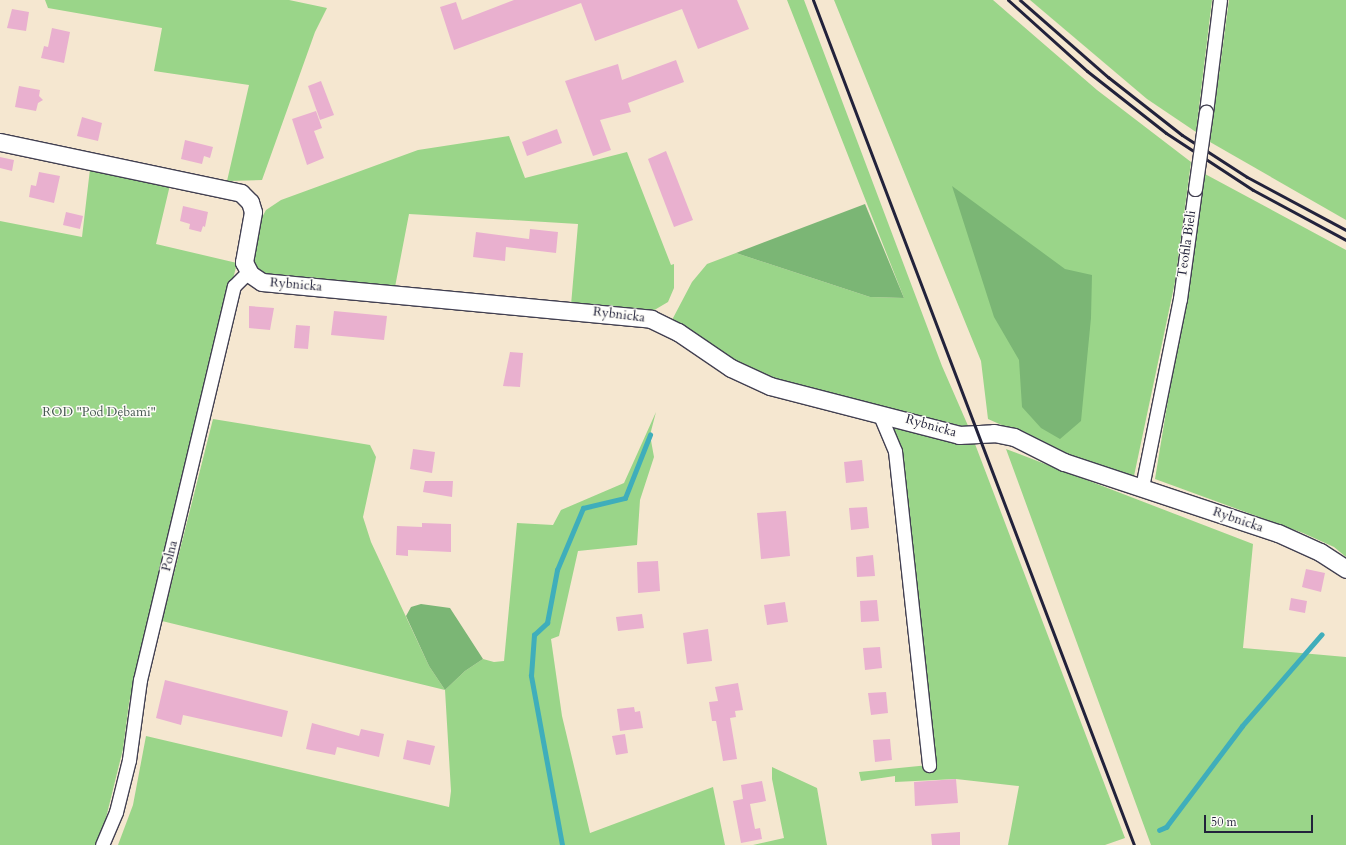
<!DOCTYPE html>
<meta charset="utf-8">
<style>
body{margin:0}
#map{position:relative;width:1346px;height:845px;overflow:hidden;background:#f5e7d0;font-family:Cardo,serif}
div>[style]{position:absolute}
.green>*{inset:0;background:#9ad589}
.forest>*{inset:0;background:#7bb675}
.stream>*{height:4.5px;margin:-2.25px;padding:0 2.25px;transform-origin:2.25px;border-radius:2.25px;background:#3faebb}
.building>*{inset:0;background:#e9b0cf}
.roads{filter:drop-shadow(1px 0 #424051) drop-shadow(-1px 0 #424051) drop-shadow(0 1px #424051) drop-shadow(0 -1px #424051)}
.minor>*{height:13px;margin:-6.5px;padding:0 6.5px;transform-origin:6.5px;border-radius:6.5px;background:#fff}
.tertiary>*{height:17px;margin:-8.5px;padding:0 8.5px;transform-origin:8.5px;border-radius:8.5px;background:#fff}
.rail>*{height:3px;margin:-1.5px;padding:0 1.5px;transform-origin:1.5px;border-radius:1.5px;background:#22223b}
.bridges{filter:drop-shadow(1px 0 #424051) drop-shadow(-1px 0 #424051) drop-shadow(0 1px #424051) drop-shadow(0 -1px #424051)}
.minor-bridge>*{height:13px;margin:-6.5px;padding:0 6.5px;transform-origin:6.5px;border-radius:6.5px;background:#fff}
span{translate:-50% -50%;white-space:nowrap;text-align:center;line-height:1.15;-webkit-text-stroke:3px #fdfcf7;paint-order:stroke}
.street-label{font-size:13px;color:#22223b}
.park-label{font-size:13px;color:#465852}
.scale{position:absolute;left:1204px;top:815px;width:109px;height:18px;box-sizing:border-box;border:2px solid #22223b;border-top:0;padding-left:5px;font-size:12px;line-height:14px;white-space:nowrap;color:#22223b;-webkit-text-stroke:3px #fdfcf7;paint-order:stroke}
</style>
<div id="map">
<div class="green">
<div style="clip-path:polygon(45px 0,289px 0,327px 8px,315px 32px,262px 180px,227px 181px,249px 85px,154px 71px,162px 28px,48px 8px)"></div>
<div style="clip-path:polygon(787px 0,804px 0,942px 366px,969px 428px,762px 376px,730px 361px,672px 320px,692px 282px,707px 264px,736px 253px,870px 297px,904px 298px)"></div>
<div style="clip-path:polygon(834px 0,993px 0,1097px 90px,1191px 162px,1175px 282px,1134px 476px,1069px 455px,988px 419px,981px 361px)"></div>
<div style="clip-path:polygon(1030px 0,1212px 0,1196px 132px,1147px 99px)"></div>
<div style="clip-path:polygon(1229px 0,1346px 0,1346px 220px,1210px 142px)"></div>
<div style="clip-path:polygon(509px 136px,525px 178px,627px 152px,671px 265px,674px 264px,674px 288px,668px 302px,651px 312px,571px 305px,578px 224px,409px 214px,395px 287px,270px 278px,250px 264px,258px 225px,266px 210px,281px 200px,418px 150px)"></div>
<div style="clip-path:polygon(90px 169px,170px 185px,156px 244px,237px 263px,147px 628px,129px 703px,123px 749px,104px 826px,95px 845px,0 845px,0 221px,82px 237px)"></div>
<div style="clip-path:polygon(1205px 174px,1346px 250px,1346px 557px,1334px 547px,1303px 533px,1155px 479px)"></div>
<div style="clip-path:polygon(656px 412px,650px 435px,654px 457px,640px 500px,637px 545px,578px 551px,559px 636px,551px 639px,562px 716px,590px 833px,713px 787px,725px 845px,118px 845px,133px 805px,146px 736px,449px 807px,451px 791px,445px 690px,162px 621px,213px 419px,370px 445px,376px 457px,363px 517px,371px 542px,429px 666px,445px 690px,465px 671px,483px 659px,494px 662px,504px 661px,517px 523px,553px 525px,561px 510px,624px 483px)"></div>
<div style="clip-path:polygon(887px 423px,975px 444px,1125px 838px,1105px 845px,1008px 845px,1019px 786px,956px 779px,895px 782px,895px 776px,861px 781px,859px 772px,929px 765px)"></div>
<div style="clip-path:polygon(1006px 449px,1253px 544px,1243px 648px,1346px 657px,1346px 845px,1151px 845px)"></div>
<div style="clip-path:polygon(772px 767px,817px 788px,827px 845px,753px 845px,784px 838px,772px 779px)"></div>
</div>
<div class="forest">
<div style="clip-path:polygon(952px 186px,1065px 269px,1092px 275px,1091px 318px,1081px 421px,1060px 439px,1041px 428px,1022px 407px,1019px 360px,994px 317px)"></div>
<div style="clip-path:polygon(865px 204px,904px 298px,870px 297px,736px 253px)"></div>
<div style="clip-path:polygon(421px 604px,450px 608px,483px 659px,465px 671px,445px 690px,429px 666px,406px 616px,411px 607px)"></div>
</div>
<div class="stream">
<div style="left:1159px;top:830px;width:8px;rotate:-23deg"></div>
<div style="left:1166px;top:827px;width:126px;rotate:-53deg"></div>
<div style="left:1242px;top:726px;width:121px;rotate:-49deg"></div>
<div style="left:562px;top:845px;width:172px;rotate:-100.4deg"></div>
<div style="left:531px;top:676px;width:41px;rotate:-85.8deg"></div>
<div style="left:534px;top:635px;width:18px;rotate:-43deg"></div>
<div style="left:547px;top:623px;width:54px;rotate:-79.3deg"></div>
<div style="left:557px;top:570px;width:67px;rotate:-67.2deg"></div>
<div style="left:583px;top:508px;width:43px;rotate:-13.4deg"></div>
<div style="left:625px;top:498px;width:68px;rotate:-68.4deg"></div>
</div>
<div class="building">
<div style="clip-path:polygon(514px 0,737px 0,749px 29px,698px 49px,682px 9px,595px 41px,581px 3px,454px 50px,440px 7px,456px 2px,462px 20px)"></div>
<div style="clip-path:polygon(12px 9px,29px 12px,26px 31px,7px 28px)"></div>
<div style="clip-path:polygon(52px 28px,70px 32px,64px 63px,41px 58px,44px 46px,48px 47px)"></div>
<div style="clip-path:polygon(676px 60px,684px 82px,628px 103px,631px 112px,600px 120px,611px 150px,593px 156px,565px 81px,618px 64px,622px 80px)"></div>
<div style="clip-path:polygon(321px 81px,334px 115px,320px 120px,308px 86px)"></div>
<div style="clip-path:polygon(19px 86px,40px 90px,39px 96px,43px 100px,38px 103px,36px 111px,15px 107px)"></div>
<div style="clip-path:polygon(316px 111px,322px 128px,314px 131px,324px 158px,307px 165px,292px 119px)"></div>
<div style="clip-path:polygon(82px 117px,102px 123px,98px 141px,77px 136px)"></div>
<div style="clip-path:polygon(557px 129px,562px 143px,527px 156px,522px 142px)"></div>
<div style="clip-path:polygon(185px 140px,213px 147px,210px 158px,204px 156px,202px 164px,181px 159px)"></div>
<div style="clip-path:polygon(666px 151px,693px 220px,674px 227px,648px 159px)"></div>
<div style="clip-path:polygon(0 157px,14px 160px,12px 171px,0 168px)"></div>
<div style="clip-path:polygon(39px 172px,60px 176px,54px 203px,29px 197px,31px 185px,36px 186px)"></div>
<div style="clip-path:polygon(183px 206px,208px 212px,205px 227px,203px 226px,201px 232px,189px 229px,190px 224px,180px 221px)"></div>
<div style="clip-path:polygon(66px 212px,83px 216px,80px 229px,63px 225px)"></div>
<div style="clip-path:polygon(530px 229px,558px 232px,556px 253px,506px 247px,505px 261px,473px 257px,476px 232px,529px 239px)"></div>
<div style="clip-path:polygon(249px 306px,274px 308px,270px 330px,249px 328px)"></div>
<div style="clip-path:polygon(334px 311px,387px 316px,384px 340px,331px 335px)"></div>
<div style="clip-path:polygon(296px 325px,310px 326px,308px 349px,294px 348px)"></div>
<div style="clip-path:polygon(510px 352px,523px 353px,520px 387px,503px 386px)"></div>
<div style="clip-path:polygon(413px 449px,435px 452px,432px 473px,410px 469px)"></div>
<div style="clip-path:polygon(862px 460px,864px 481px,846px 483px,844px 462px)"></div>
<div style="clip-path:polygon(425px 481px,453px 481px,452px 497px,423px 492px)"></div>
<div style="clip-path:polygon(867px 507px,869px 528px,851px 530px,849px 508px)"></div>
<div style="clip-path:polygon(786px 511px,790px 556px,761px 559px,757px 513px)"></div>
<div style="clip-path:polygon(422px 523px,451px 524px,451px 552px,408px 550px,408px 556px,396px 555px,397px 526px,422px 527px)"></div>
<div style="clip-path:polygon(873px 555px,875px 576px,857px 577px,856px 557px)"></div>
<div style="clip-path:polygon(658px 561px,660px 591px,638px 593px,637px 562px)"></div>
<div style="clip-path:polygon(1306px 569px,1325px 573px,1321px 592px,1302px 587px)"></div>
<div style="clip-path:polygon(1291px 598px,1307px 601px,1305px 613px,1289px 610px)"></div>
<div style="clip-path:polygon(877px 600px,879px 621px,861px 622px,860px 601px)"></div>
<div style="clip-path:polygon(785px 602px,788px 622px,767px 625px,764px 605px)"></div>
<div style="clip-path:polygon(642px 614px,644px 628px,618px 631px,616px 617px)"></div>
<div style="clip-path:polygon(708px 629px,712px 661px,687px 664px,683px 633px)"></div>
<div style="clip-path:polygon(880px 647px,882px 668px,865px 670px,863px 648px)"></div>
<div style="clip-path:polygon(165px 680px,288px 711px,282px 737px,183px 715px,181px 725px,156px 718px)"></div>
<div style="clip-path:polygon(738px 683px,743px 710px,735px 711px,736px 717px,730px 718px,737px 759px,723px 761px,716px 721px,712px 721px,709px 702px,718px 701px,715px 687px)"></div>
<div style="clip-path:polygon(886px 692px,888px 713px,871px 715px,868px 693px)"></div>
<div style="clip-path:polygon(634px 707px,635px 712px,640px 711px,643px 728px,620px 731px,617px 709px)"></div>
<div style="clip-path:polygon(312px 723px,359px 736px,361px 729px,384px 734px,379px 757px,337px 747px,335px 755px,306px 749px)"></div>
<div style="clip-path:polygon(625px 734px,628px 753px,616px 755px,612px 736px)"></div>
<div style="clip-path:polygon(890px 739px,892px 760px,875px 762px,873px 740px)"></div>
<div style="clip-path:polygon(407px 740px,435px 746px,430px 765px,403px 759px)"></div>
<div style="clip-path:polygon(956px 779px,958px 803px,915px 806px,914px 782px)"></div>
<div style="clip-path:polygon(762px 781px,766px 801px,750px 804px,755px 829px,760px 828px,762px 839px,741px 843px,733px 801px,743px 799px,741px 785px)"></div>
<div style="clip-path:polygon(960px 832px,960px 845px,932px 845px,931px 834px)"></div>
</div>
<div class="roads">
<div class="minor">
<div style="left:1206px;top:112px;width:113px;rotate:-82.9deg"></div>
<div style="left:879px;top:413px;width:41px;rotate:67.2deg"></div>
<div style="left:895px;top:451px;width:316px;rotate:83.8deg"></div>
<div style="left:1142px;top:487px;width:192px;rotate:-78.6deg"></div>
<div style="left:1180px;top:299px;width:111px;rotate:-82.2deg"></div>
<div style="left:102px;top:845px;width:36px;rotate:-67deg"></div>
<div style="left:116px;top:812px;width:54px;rotate:-76deg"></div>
<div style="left:129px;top:760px;width:81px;rotate:-82.2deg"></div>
<div style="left:140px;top:680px;width:405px;rotate:-76.6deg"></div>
<div style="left:234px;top:286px;width:20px;rotate:-45deg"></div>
</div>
<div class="tertiary">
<div style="left:0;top:142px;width:246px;rotate:11.9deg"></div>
<div style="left:241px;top:193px;width:13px;rotate:45deg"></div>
<div style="left:250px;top:202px;width:10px;rotate:73deg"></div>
<div style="left:253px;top:212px;width:51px;rotate:100.2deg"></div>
<div style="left:244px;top:262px;width:13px;rotate:63deg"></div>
<div style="left:250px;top:274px;width:14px;rotate:34deg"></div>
<div style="left:262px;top:282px;width:391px;rotate:5.4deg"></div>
<div style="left:651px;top:319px;width:30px;rotate:26deg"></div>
<div style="left:678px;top:332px;width:64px;rotate:34.2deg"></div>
<div style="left:731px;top:368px;width:43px;rotate:24.8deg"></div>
<div style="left:770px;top:386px;width:195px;rotate:14.5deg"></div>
<div style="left:959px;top:435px;width:35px;rotate:-3deg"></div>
<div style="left:994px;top:433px;width:20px;rotate:11deg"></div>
<div style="left:1014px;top:437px;width:56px;rotate:26.6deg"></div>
<div style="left:1064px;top:462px;width:225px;rotate:18.4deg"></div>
<div style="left:1278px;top:533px;width:46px;rotate:24.3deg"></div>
<div style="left:1320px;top:552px;width:31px;rotate:33deg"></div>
</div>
</div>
<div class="rail">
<div style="left:813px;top:0;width:904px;rotate:69.2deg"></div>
<div style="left:1008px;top:0;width:106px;rotate:41.9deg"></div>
<div style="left:1087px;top:71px;width:100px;rotate:38.1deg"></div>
<div style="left:1166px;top:133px;width:104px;rotate:33.2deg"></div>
<div style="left:1253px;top:190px;width:106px;rotate:28.3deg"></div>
<div style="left:1020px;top:0;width:117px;rotate:41.2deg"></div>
<div style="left:1108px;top:77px;width:94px;rotate:38.1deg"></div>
<div style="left:1182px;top:135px;width:77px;rotate:32.9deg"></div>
<div style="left:1247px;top:177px;width:112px;rotate:28.2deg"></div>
</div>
<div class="bridges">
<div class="minor-bridge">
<div style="left:1195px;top:189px;width:78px;rotate:-81.9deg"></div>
</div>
</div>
<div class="street-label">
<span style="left:1187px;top:244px;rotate:-82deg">Teofila Bieli</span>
<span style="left:296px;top:285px;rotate:5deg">Rybnicka</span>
<span style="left:619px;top:315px;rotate:7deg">Rybnicka</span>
<span style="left:931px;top:426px;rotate:16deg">Rybnicka</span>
<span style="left:1238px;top:520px;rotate:19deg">Rybnicka</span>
<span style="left:170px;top:556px;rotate:-76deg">Polna</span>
</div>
<div class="park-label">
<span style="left:99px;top:412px">ROD "Pod Dębami"</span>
</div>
<div class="scale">50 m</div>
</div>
